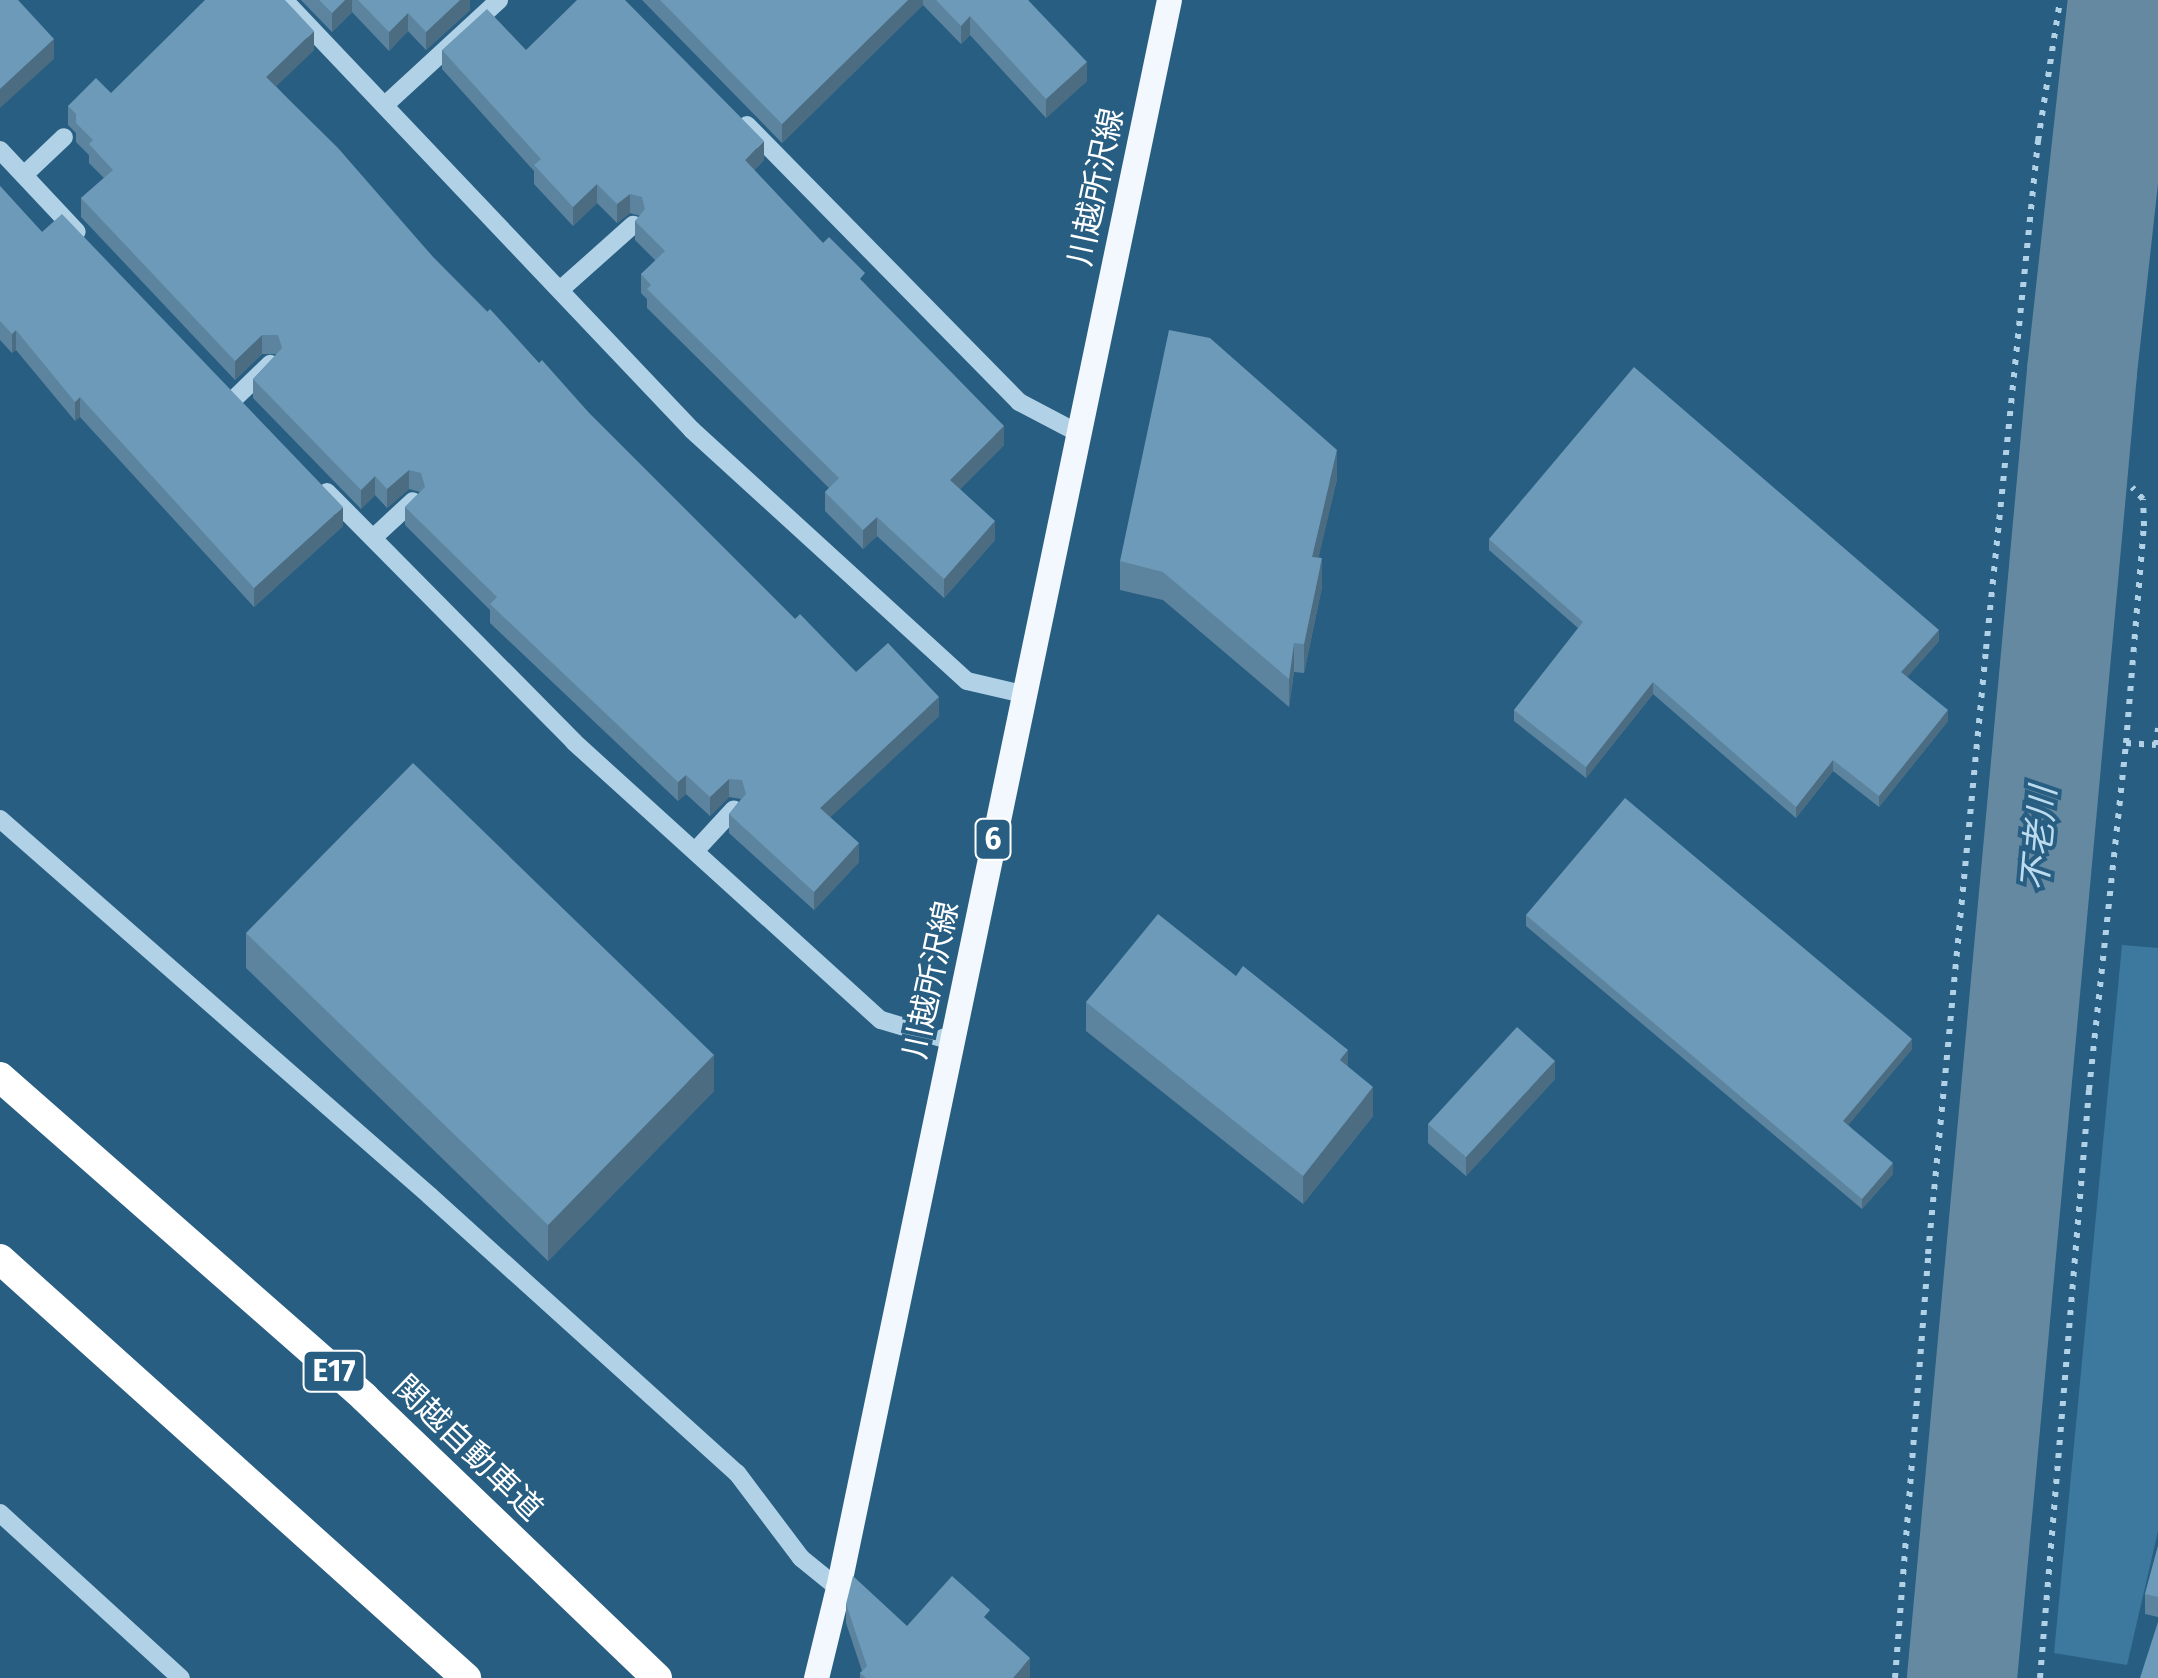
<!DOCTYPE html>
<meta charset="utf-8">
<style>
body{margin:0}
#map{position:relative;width:2158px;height:1678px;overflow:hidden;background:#285e82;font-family:"Fira Sans","Noto Sans JP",sans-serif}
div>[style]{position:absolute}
.green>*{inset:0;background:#3d799f}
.river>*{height:110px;margin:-55px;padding:0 55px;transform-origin:55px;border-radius:55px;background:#6489a1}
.path>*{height:6px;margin-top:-3px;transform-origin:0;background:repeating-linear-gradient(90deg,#b1d2e6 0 5px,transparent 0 13px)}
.minor>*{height:18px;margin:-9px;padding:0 9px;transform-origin:9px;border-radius:9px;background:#b1d2e6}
.major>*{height:25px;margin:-12.5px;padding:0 12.5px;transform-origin:12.5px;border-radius:12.5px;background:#f2f8fd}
.highway>*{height:30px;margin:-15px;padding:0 15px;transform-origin:15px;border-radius:15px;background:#fff}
.wall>*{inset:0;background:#5d849e}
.shaded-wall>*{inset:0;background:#4c6c81}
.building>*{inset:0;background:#6c9ab8}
span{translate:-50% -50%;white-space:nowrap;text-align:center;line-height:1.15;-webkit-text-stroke:8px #285e82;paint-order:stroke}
.shield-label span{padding:2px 8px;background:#285e82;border:2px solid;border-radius:8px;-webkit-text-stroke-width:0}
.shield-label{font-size:30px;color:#fff;font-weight:700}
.street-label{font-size:32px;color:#fff}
.water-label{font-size:35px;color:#bcdbee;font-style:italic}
</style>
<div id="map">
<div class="green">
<div style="clip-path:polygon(2122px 945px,2158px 948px,2158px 1531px,2127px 1665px,2054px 1653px)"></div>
</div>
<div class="river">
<div style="left:1962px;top:1678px;width:1312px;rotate:-84.75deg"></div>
<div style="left:2082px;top:371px;width:373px;rotate:-83.7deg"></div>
</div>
<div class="path">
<div style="left:2126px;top:743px;width:218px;rotate:-85.3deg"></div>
<div style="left:2144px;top:526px;width:27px;rotate:-92deg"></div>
<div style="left:2143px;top:499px;width:16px;rotate:-133deg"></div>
<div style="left:1895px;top:1678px;width:425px;rotate:-85.5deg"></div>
<div style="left:1928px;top:1254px;width:608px;rotate:-84.52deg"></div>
<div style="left:1986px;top:649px;width:511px;rotate:-84.16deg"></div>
<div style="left:2038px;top:141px;width:143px;rotate:-81.1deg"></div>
<div style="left:2040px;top:1678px;width:590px;rotate:-85.24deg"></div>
<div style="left:2089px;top:1090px;width:349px;rotate:-83.9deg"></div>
<div style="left:2126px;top:743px;width:30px;rotate:4deg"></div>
<div style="left:2156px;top:745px;width:17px;rotate:-83deg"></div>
</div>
<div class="minor">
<div style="left:284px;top:0;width:593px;rotate:46.5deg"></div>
<div style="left:692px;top:430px;width:372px;rotate:42.4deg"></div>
<div style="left:967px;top:681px;width:57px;rotate:13.1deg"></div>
<div style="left:385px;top:105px;width:155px;rotate:-42.6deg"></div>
<div style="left:747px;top:125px;width:388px;rotate:45.5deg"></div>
<div style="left:1019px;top:402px;width:67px;rotate:27.7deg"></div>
<div style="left:0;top:150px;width:112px;rotate:46.8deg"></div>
<div style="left:24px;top:175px;width:55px;rotate:-43.5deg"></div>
<div style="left:560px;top:290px;width:98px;rotate:-41.7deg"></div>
<div style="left:235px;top:398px;width:49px;rotate:-44.2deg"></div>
<div style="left:327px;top:492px;width:351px;rotate:45.3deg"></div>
<div style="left:574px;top:742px;width:414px;rotate:42.2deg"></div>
<div style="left:881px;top:1020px;width:74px;rotate:16.5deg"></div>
<div style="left:373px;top:538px;width:54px;rotate:-42.8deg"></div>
<div style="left:0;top:819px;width:572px;rotate:41.24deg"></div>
<div style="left:430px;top:1196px;width:413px;rotate:42.1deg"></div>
<div style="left:737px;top:1473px;width:106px;rotate:53deg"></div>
<div style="left:801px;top:1558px;width:48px;rotate:39deg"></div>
<div style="left:697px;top:849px;width:54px;rotate:-47.2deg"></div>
<div style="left:0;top:1513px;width:245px;rotate:42.4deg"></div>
</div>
<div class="major">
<div style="left:816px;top:1678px;width:93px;rotate:-76.3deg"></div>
<div style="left:838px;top:1588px;width:1622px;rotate:-78.23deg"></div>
</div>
<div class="highway">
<div style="left:0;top:1077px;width:485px;rotate:41.3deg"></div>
<div style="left:364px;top:1397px;width:406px;rotate:43.8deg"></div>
<div style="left:0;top:1259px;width:627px;rotate:41.96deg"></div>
</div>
<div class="wall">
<div style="clip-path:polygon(301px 0,470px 0,470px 10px,426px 50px,408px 31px,389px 51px,352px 12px,332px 32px)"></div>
<div style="clip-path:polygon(642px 0,1028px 0,1087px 81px,1046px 118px,970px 35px,961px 44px,923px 5px,782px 143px)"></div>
<div style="clip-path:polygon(314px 50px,276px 86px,433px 257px,795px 619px,856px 672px,939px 716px,830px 817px,859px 862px,814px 910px,729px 833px,729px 814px,741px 799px,729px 797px,710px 816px,686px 794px,678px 801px,490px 623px,490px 610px,405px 525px,405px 507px,420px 492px,409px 489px,387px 508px,375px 495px,361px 509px,253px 398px,253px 379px,277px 354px,262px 354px,235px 380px,81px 217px,81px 198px,104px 178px,89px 163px,89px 155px,76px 142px,76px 133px,68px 125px,68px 106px,111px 93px)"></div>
<div style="clip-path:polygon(442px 50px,526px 50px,764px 160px,754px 170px,823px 243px,865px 284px,1004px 445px,960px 489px,995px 540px,944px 598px,877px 536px,863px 549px,825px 511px,825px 492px,829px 488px,647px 308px,647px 299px,641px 293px,641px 274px,656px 261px,635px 240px,635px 221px,640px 216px,630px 213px,617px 223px,597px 203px,573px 226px,534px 184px,534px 171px,442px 69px)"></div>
<div style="clip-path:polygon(0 186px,42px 232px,343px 526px,254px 607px,80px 417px,75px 421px,16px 350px,12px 353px,0 340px)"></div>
<div style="clip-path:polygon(1337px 479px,1318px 558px,1322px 587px,1304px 673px,1294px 672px,1289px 707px,1163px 600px,1120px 590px,1120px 561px)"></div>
<div style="clip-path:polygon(1489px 539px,1939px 641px,1907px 677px,1948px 721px,1879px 807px,1833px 771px,1796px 818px,1653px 694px,1586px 778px,1514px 721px,1514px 710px,1578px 628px,1489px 550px)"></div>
<div style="clip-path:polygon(1526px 915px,1912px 1049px,1848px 1125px,1893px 1174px,1862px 1209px,1526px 926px)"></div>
<div style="clip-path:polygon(246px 933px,714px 1091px,548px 1261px,246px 968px)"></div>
<div style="clip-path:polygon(1086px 1002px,1348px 1067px,1373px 1116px,1303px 1204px,1086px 1031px)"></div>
<div style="clip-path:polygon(1555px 1079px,1466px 1176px,1428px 1143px,1428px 1124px)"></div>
<div style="clip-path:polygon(2158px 1546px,2158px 1617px,2145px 1614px,2145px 1594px)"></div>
<div style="clip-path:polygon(846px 1604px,907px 1626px,990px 1623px,1030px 1676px,1029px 1678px,860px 1678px,860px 1673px,862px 1671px,846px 1623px)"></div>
</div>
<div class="shaded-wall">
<div style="clip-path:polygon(345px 0,352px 0,352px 12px,332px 32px,332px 13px)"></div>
<div style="clip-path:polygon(460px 0,470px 0,470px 10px,426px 50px,426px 32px)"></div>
<div style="clip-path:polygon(908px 0,923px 0,923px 5px,782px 143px,782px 124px)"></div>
<div style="clip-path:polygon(408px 13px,408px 31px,389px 51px,389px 32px)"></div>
<div style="clip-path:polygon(970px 16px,970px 35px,961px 44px,961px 26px)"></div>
<div style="clip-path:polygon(314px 31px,314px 50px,266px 96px,266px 77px)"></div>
<div style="clip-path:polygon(54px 39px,54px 59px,0 108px,0 89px)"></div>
<div style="clip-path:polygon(1087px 62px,1087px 81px,1046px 118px,1046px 99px)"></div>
<div style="clip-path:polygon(764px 141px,764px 160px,745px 179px,745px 160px)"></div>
<div style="clip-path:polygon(597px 184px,597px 203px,573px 226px,573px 207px)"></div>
<div style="clip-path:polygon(630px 194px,630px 213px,617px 223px,617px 204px)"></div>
<div style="clip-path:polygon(16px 330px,16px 350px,12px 353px,12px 334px)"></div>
<div style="clip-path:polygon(262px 335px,262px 354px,235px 380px,235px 361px)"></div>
<div style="clip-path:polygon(80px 397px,80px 417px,75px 421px,75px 402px)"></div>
<div style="clip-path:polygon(1004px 426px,1004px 445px,950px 499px,950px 480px)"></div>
<div style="clip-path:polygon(1337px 450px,1337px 479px,1312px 586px,1312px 557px)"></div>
<div style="clip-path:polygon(409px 470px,409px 489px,387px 508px,387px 489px)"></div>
<div style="clip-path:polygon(375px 476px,375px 495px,361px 509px,361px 490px)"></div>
<div style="clip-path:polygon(343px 507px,343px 526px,254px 607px,254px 588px)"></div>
<div style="clip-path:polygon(877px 517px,877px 536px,863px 549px,863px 530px)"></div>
<div style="clip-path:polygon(995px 521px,995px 540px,944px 598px,944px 579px)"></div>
<div style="clip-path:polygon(1322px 558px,1322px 587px,1304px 673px,1304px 644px)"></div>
<div style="clip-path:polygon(1939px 630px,1939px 641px,1901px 684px,1901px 672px)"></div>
<div style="clip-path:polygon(1294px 643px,1294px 672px,1289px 707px,1289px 679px)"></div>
<div style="clip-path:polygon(1653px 682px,1653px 694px,1586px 778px,1586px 767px)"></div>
<div style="clip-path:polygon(939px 697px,939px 716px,820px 827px,820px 808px)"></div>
<div style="clip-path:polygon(1948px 710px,1948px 721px,1879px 807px,1879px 796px)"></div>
<div style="clip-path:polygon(1833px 760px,1833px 771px,1796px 818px,1796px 807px)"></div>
<div style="clip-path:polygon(686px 775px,686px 794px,678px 801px,678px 782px)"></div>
<div style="clip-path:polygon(729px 779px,729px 797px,710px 816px,710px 797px)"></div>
<div style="clip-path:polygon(859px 843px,859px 862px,814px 910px,814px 892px)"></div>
<div style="clip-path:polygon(1912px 1039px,1912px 1049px,1843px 1131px,1843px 1121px)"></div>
<div style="clip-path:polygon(1348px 1050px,1348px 1078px,1340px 1060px)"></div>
<div style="clip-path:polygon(714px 1055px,714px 1091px,548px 1261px,548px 1225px)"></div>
<div style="clip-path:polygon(1555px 1061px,1555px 1079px,1466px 1176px,1466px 1157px)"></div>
<div style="clip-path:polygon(1373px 1087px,1373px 1116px,1303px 1204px,1303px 1176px)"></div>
<div style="clip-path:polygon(1893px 1163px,1893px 1174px,1862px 1209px,1862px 1199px)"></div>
<div style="clip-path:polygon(1030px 1658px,1030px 1676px,1029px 1678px,1013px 1678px)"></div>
</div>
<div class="building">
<div style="clip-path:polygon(0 0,18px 0,54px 39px,0 89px)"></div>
<div style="clip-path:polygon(205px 0,285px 0,314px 31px,266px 77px,338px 148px,433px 257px,487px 312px,490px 309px,539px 363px,542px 360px,590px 414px,795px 619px,800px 614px,856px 672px,888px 643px,939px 697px,820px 808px,859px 843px,814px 892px,729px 814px,746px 794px,742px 780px,729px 779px,710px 797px,686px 775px,678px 782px,490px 604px,497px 597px,405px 507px,425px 487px,421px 473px,409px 470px,387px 489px,375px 476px,361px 490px,253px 379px,282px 348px,278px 335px,262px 335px,235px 361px,81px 198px,113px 170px,89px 144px,93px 140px,76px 123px,76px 114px,68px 106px,96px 78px,111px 93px)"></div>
<div style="clip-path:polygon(319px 0,345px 0,332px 13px)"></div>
<div style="clip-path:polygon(358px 0,460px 0,426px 32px,408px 13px,389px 32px)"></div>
<div style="clip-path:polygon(577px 0,625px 0,764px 141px,745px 160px,823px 243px,829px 237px,865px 273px,860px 279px,1004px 426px,950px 480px,995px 521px,944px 579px,877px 517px,863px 530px,825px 492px,839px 478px,647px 289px,651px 285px,641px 274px,665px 251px,635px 221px,645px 209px,642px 197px,630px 194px,617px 204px,597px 184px,573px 207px,534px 165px,541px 159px,442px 50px,487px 9px,526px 50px)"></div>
<div style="clip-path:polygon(660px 0,908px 0,782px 124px)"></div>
<div style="clip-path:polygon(936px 0,1028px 0,1087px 62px,1046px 99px,970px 16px,961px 26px)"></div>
<div style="clip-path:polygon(0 186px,42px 232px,62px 214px,343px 507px,254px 588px,80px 397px,75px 402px,16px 330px,12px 334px,0 321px)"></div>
<div style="clip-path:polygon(1169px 330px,1210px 338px,1337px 450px,1312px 557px,1322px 558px,1304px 644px,1294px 643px,1289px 679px,1163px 572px,1120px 561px)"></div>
<div style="clip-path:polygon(1634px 367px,1939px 630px,1901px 672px,1948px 710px,1879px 796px,1833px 760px,1796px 807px,1653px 682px,1586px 767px,1514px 710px,1583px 622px,1489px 539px)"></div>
<div style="clip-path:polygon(413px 763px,714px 1055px,548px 1225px,246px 933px)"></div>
<div style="clip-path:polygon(1625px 798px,1912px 1039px,1843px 1121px,1893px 1163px,1862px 1199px,1526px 915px)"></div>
<div style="clip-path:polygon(1158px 914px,1236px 976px,1243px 966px,1348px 1050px,1340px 1060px,1373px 1087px,1303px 1176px,1086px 1002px)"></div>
<div style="clip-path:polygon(1517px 1027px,1555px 1061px,1466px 1157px,1428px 1124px)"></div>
<div style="clip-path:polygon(2158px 1546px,2158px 1597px,2145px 1594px)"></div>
<div style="clip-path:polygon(853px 1576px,907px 1626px,952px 1576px,990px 1610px,984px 1617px,1030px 1658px,1013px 1678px,866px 1678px,860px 1673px,867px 1666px,846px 1604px)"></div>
<div style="clip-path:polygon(2158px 1622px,2158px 1678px,2140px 1678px)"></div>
</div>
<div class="shield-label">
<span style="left:993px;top:839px">6</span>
<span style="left:334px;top:1371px">E17</span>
</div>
<div class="street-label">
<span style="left:1096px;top:187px;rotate:-78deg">川越所沢線</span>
<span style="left:931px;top:980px;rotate:-78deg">川越所沢線</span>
<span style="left:468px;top:1448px;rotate:44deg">関越自動車道</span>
</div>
<div class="water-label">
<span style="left:2039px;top:839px;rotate:-85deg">不老川</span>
</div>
</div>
